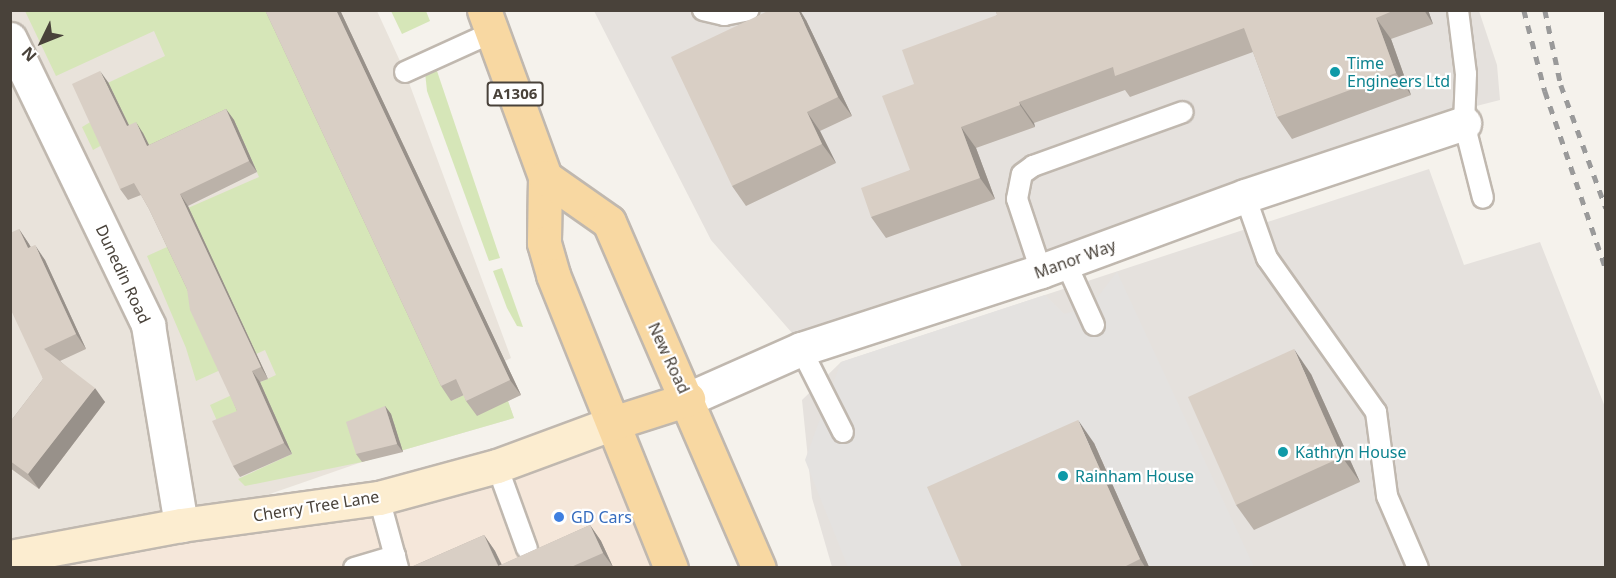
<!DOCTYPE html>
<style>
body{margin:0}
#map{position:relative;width:1616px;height:578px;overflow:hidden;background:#f5f2ec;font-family:"Noto Sans",sans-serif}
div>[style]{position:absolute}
.residential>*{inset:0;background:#e9e3db}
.commercial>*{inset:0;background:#f5e7da}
.industrial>*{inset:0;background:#e5e1dd}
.green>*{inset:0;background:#d6e6b8}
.parking>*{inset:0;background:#e4e2e0}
.roads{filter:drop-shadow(2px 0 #c0b8af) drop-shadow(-2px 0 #c0b8af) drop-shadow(0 2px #c0b8af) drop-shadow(0 -2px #c0b8af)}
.lane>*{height:20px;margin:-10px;padding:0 10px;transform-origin:10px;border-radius:10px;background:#fff}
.street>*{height:33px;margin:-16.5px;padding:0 16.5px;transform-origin:16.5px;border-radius:16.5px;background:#fff}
.secondary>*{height:33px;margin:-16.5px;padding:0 16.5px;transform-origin:16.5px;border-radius:16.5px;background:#fcedd0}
.primary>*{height:33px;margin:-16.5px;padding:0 16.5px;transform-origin:16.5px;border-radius:16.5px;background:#f8d8a2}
.rail>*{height:4.5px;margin-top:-2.25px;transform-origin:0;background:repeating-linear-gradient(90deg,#9a9a9a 0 8px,transparent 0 16px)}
.wall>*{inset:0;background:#bbb2a9}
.shaded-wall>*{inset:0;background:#98918a}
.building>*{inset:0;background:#d9cfc5}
.dots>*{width:16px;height:16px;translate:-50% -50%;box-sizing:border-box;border:3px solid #fff;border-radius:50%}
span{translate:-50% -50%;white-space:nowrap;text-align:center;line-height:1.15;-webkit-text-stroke:4.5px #fff;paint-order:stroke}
.shield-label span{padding:2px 4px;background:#fff;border:2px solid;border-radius:4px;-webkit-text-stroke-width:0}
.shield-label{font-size:15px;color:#49423a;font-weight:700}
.culture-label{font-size:16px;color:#0d838f}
.left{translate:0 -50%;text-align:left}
.street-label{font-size:16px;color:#49423a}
.shop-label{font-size:16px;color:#366cbe}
.frame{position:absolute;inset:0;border:12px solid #49423a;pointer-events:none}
.north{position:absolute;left:12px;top:12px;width:60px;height:60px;-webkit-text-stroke:4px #fff;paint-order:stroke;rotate:227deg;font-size:16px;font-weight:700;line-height:24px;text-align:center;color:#49423a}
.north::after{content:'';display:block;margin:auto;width:21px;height:27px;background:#49423a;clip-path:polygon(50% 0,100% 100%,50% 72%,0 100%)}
</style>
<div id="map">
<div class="residential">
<div style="clip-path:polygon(11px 11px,377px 11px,405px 72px,511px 358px,505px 361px,521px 395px,508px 401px,514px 418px,362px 462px,181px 525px,11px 557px)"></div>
</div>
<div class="commercial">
<div style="clip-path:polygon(613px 423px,677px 568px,11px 568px,352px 503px)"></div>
</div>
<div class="industrial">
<div style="clip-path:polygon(594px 11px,1479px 11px,1497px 65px,1500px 100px,1433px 117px,799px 341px,711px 240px)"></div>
<div style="clip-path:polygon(1429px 169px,1464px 265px,1540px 242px,1605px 407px,1605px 567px,832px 567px,812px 498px,802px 400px,841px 362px)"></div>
</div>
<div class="green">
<div style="clip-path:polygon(25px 11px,284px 11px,451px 401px,466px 394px,508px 401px,514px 418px,362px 462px,245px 486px,238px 479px,292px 454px,271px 408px,221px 430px,210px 405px,276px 375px,265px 350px,196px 381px,186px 348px,147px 256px,167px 247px,156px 222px,259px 177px,246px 147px,230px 115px,113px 169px,102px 145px,93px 150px,82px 127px,92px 121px,80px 96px,165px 56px,154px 31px,56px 76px)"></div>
<div style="clip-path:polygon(391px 11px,426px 11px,430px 21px,402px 34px)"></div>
<div style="clip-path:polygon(436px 68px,500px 258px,489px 261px,427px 91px,425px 72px)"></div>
<div style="clip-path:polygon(502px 268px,523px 327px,517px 326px,507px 308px,493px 271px)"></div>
</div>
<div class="parking">
<div style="clip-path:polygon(1117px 272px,1254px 567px,848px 567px,805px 460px,841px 362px,1045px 295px,1064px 314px,1090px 307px)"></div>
</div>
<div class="roads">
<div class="lane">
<div style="left:703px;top:10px;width:22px;rotate:13deg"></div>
<div style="left:724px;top:15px;width:25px;rotate:-11deg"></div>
<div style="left:1458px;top:10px;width:64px;rotate:82.9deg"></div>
<div style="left:1466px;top:74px;width:49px;rotate:92.3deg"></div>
<div style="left:1464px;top:123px;width:77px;rotate:75.8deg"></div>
<div style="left:405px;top:72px;width:97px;rotate:-24.4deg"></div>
<div style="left:1245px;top:196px;width:66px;rotate:70.5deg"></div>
<div style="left:1267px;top:258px;width:189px;rotate:54.7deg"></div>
<div style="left:1376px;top:412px;width:85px;rotate:82.5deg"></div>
<div style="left:1387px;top:496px;width:78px;rotate:66.7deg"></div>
<div style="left:1066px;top:263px;width:68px;rotate:65.7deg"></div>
<div style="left:1041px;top:271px;width:76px;rotate:-108.4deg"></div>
<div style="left:1017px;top:199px;width:25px;rotate:-79deg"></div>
<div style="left:1022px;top:174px;width:14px;rotate:-36deg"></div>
<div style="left:1033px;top:166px;width:159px;rotate:-19.8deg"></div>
<div style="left:801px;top:349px;width:93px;rotate:63.2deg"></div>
<div style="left:497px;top:466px;width:88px;rotate:70.1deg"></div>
<div style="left:379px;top:498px;width:73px;rotate:74.8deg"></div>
<div style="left:354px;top:568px;width:43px;rotate:-16.3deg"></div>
</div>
<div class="street">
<div style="left:10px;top:39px;width:318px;rotate:64.2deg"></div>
<div style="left:148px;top:325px;width:203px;rotate:80.6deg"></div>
<div style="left:688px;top:399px;width:124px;rotate:-23.9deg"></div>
<div style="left:801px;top:349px;width:252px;rotate:-18deg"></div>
<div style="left:1041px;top:271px;width:217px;rotate:-20.2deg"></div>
<div style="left:1245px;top:196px;width:231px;rotate:-18.4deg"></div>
</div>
<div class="secondary">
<div style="left:10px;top:557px;width:174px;rotate:-10.6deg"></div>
<div style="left:181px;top:525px;width:200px;rotate:-7.8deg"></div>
<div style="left:379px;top:498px;width:122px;rotate:-15.2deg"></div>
<div style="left:497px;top:466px;width:124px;rotate:-20.3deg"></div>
</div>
<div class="primary">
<div style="left:484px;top:10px;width:178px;rotate:69.9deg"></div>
<div style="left:545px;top:177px;width:66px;rotate:90.9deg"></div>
<div style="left:544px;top:243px;width:33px;rotate:74deg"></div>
<div style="left:553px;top:275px;width:316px;rotate:68.1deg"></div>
<div style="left:545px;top:177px;width:78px;rotate:35.1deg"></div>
<div style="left:609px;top:222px;width:377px;rotate:66.6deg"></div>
<div style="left:613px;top:423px;width:79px;rotate:-17.7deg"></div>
</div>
</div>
<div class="rail">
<div style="left:1524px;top:10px;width:84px;rotate:75.5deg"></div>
<div style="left:1545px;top:91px;width:188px;rotate:71.1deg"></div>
<div style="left:1545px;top:10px;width:77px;rotate:78deg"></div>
<div style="left:1561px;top:85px;width:131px;rotate:69.9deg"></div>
</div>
<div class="wall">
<div style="clip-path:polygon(265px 10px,340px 10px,521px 395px,477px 416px,466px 401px,464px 395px,451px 401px,441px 386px)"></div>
<div style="clip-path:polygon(996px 10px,1428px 10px,1433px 24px,1391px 39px,1411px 95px,1292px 139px,1277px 117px,1253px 52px,1130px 97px,1125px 90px,1034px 123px,1035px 127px,976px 148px,995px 199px,886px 238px,871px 217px,910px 170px,914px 84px,997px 15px)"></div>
<div style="clip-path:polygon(806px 20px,852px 116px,820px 131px,836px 163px,746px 206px,732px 186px)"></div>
<div style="clip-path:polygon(108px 82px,129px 125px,143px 133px,149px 145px,226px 109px,234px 120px,257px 172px,188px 206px,268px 379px,260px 382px,292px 454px,240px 477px,233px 466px,237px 411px,187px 289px,149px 209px,141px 195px,128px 200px,120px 189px)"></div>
<div style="clip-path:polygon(19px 229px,31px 247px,45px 260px,86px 349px,60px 361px,105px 402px,39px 489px,10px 468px,10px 422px,43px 379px)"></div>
<div style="clip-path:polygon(1311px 374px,1360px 482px,1254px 530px,1236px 505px)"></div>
<div style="clip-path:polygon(385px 406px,391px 414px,403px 452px,362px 462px,356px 454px)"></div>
<div style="clip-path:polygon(1094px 443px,1149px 567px,962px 567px)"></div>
<div style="clip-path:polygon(590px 525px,601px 541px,613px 567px,411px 567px,484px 535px,495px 551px,501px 565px)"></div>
</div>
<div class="shaded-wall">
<div style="clip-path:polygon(336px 10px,340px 10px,521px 395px,510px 380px)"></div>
<div style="clip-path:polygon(798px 10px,800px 10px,806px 20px,852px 116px,838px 97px)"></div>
<div style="clip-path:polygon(1424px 10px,1428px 10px,1433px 24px)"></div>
<div style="clip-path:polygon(1376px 18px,1391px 39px,1411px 95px,1396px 73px)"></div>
<div style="clip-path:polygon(100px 71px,108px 82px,135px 138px,127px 126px)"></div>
<div style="clip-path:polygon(1019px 102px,1034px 123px,1035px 127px,1020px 105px)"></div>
<div style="clip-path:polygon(226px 109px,234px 120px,257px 172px,249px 161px)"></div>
<div style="clip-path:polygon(807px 112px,820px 131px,836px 163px,822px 144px)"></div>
<div style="clip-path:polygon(136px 122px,143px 133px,155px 157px,147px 146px)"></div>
<div style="clip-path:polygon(961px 127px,976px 148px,995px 199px,980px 178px)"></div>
<div style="clip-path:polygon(180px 194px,188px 206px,268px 379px,261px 367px)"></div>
<div style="clip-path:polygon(19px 229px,29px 244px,38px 262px,28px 248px)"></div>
<div style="clip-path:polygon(35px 245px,45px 260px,86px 349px,76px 334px)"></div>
<div style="clip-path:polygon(1294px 349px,1311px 374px,1360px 482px,1342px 457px)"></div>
<div style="clip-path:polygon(252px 371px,260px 382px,292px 454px,284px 443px)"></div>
<div style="clip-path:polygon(95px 388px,105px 402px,39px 489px,28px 474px)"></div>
<div style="clip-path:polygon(385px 406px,391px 414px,403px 452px,397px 444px)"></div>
<div style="clip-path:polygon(1078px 420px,1094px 443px,1149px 567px,1145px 567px,1140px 559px)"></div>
<div style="clip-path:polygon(590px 525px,601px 541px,613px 567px,603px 553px)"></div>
<div style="clip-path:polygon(484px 535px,495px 551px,503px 567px,499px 567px)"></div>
</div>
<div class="building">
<div style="clip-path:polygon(265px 10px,336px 10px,510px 380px,466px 401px,456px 379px,441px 386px)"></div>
<div style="clip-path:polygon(770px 10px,798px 10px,838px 97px,807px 112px,822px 144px,732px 186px,671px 57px)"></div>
<div style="clip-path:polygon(996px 10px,1395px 10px,1376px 18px,1396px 73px,1277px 117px,1244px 28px,1115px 76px,1113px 67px,1019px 102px,1020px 105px,961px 127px,980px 178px,871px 217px,861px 188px,910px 170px,882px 96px,914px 84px,902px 50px,997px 15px)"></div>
<div style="clip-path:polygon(100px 71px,127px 126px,136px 122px,147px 146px,226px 109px,249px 161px,180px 194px,261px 367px,252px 371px,284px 443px,233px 466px,212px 421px,237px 411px,190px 310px,187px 289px,149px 209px,134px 183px,120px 189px,72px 84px)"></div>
<div style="clip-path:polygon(19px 229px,28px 248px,35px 245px,76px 334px,44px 349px,95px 388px,28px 474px,10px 461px,10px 422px,43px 379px,10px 308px,10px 233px)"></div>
<div style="clip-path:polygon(1294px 349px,1342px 457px,1236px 505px,1188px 397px)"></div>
<div style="clip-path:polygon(385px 406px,397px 444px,356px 454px,346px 422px)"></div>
<div style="clip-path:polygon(1078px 420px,1140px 559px,1126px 566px,1126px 567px,962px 567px,927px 487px)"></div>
<div style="clip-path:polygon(590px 525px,603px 553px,571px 567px,411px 567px,484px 535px,498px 566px)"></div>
</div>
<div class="dots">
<div style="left:1335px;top:72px;background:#0f9aa8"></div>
<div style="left:1283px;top:452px;background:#0f9aa8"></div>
<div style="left:1063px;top:476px;background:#0f9aa8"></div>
<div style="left:559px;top:517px;background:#3f7fe0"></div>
</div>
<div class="shield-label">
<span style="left:515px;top:94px">A1306</span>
</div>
<div class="culture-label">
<span class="left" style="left:1347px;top:72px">Time<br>Engineers Ltd</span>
<span class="left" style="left:1295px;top:452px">Kathryn House</span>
<span class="left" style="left:1075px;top:476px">Rainham House</span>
</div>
<div class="street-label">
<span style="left:1075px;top:259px;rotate:-20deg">Manor Way</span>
<span style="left:123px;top:274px;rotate:65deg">Dunedin Road</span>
<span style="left:669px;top:358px;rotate:65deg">New Road</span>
<span style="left:316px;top:506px;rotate:-9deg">Cherry Tree Lane</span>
</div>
<div class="shop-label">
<span class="left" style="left:571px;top:517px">GD Cars</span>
</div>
<div class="frame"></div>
<div class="north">N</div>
</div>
